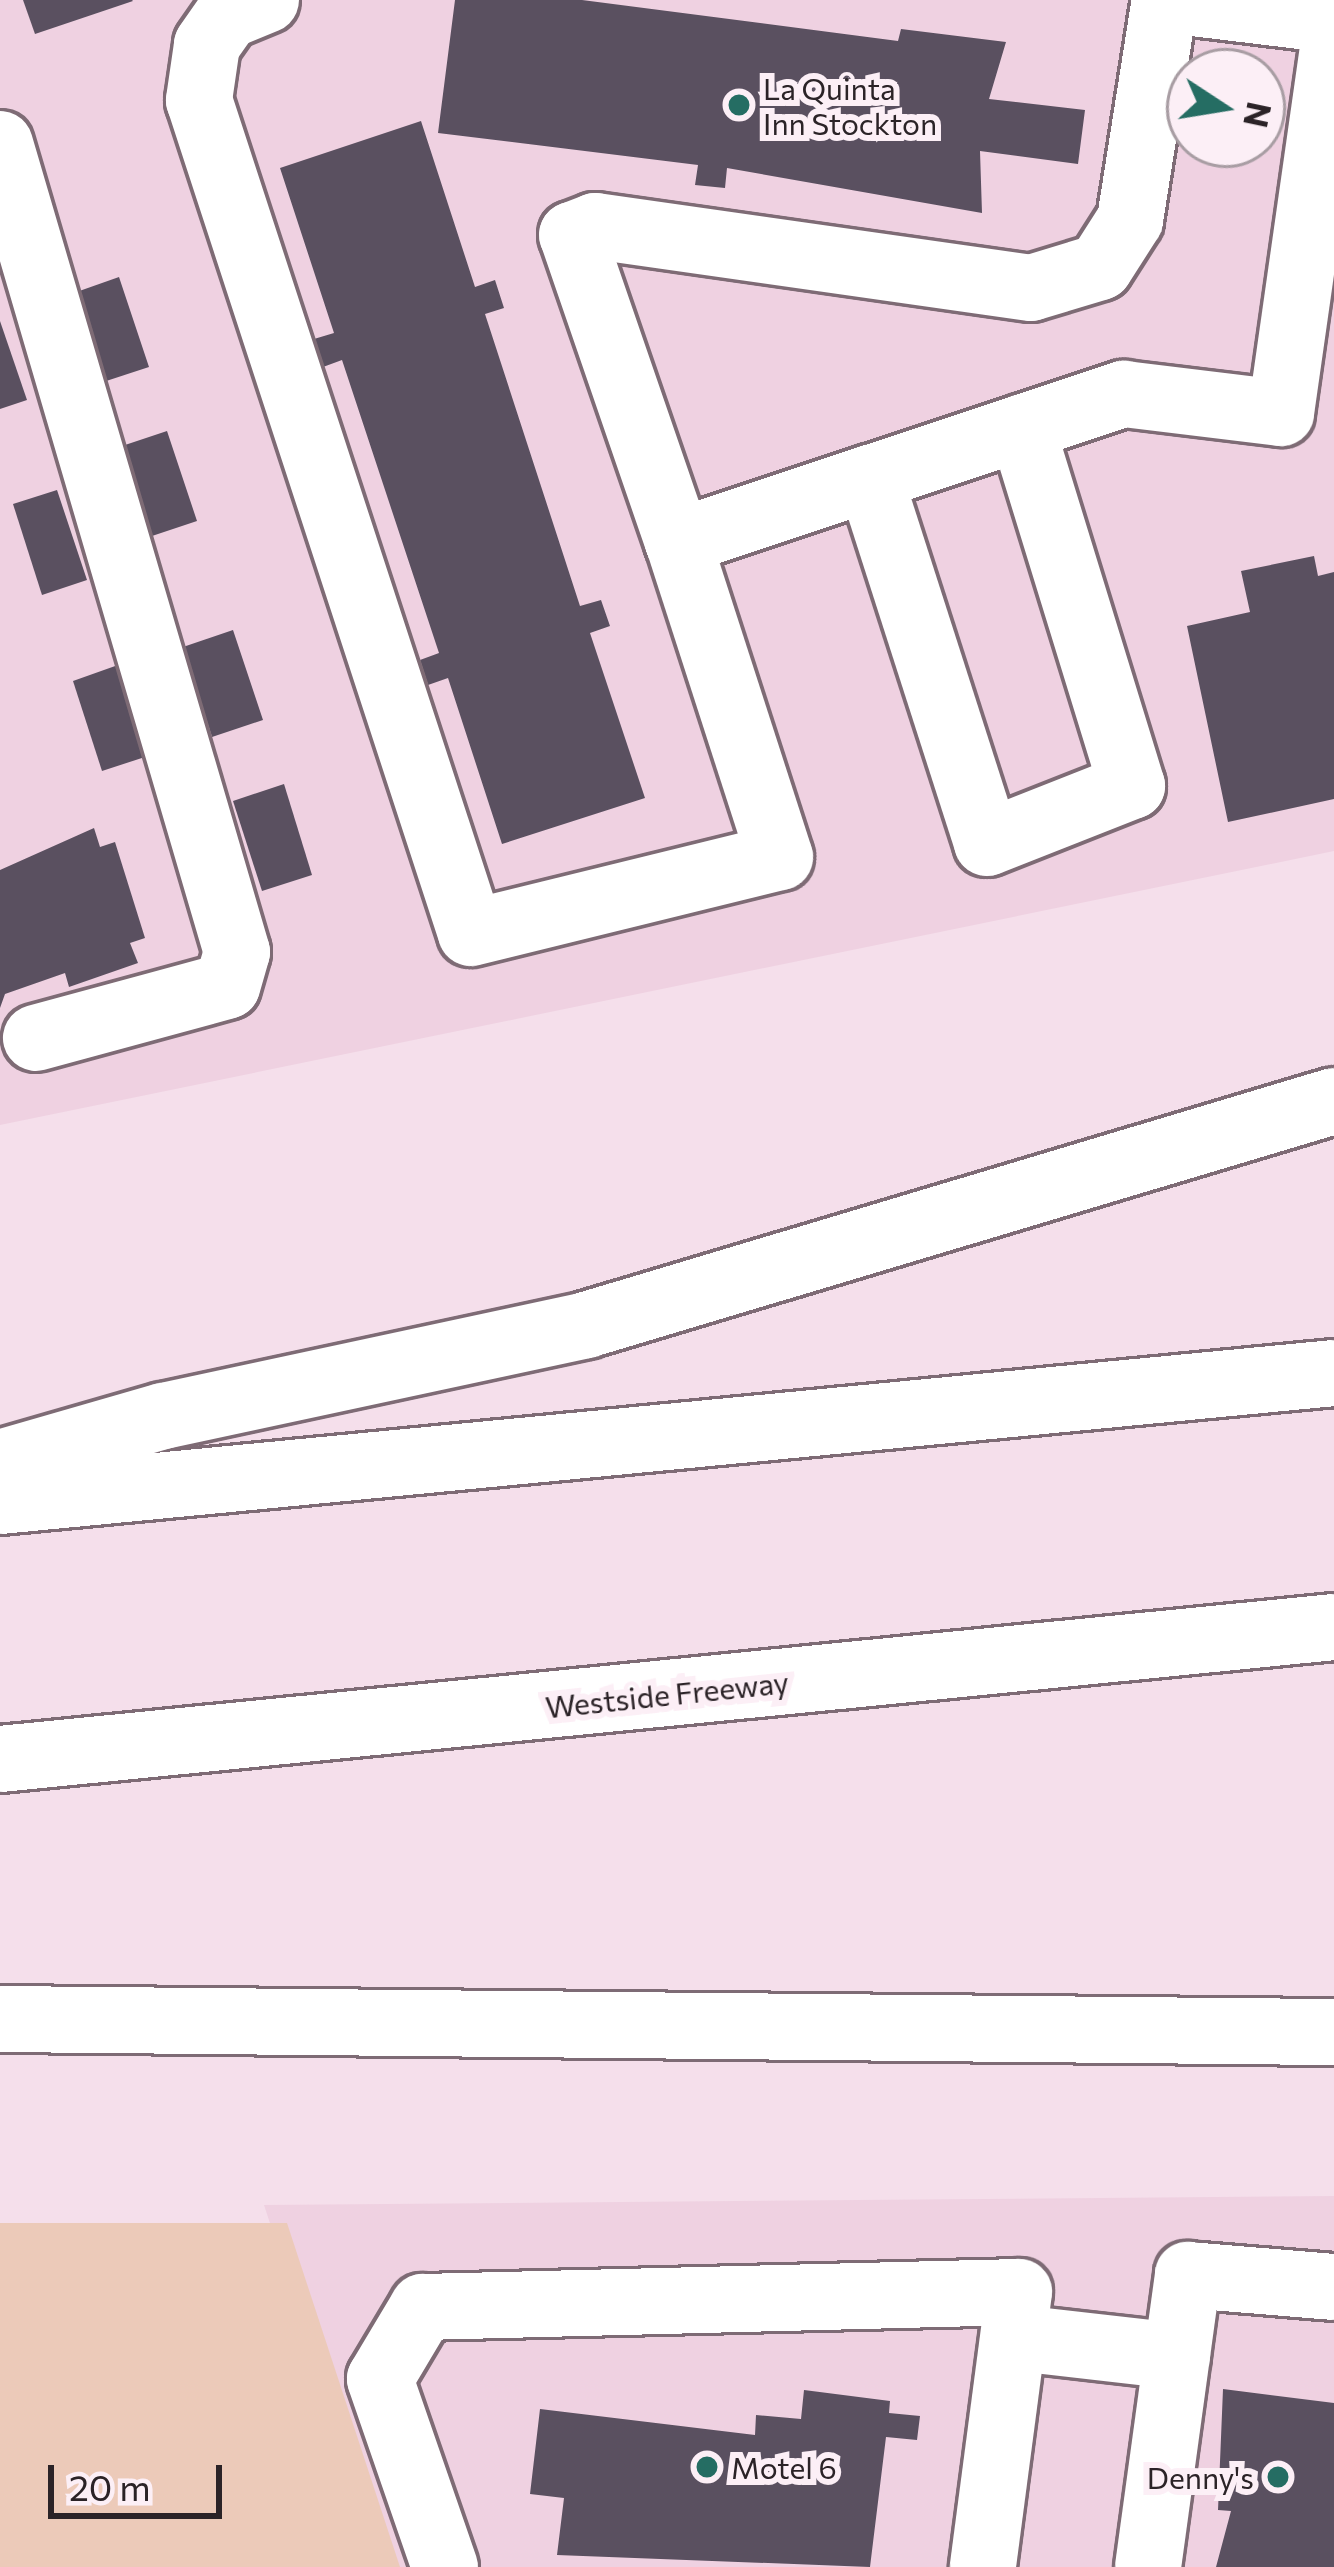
<!DOCTYPE html>
<style>
body{margin:0}
#map{position:relative;width:1334px;height:2567px;overflow:hidden;background:#f5dfeb;font-family:Commissioner,sans-serif}
div>[style]{position:absolute}
.built>*{inset:0;background:#efd1e1}
.green>*{inset:0;background:#eccab9}
.building>*{inset:0;background:#5a5060}
.roads{filter:drop-shadow(3px 0 #7e6b75) drop-shadow(-3px 0 #7e6b75) drop-shadow(0 3px #7e6b75) drop-shadow(0 -3px #7e6b75)}
.minor>*{height:66px;margin:-33px;padding:0 33px;transform-origin:33px;border-radius:33px;background:#fff}
.highway>*{height:66px;margin:-33px;padding:0 33px;transform-origin:33px;border-radius:33px;background:#fff}
.dots>*{width:33px;height:33px;translate:-50% -50%;box-sizing:border-box;border:6px solid #fceff6;border-radius:50%}
span{translate:-50% -50%;white-space:nowrap;text-align:center;line-height:1.15;-webkit-text-stroke:12px #fceff6;paint-order:stroke}
.poi-label{font-size:30px;color:#2b2327}
.left{translate:0 -50%;text-align:left}
.right{translate:-100% -50%;text-align:right}
.street-label{font-size:30px;color:#2b2327}
.north{position:absolute;left:1166px;top:48px;width:120px;height:120px;box-sizing:border-box;background:#fceff6;border:3px solid #a89da3;border-radius:50%;rotate:102deg;font-size:33px;font-weight:700;line-height:48px;text-align:center;color:#2b2327}
.north::after{content:'';display:block;margin:auto;width:42px;height:54px;background:#256d63;clip-path:polygon(50% 0,100% 100%,50% 72%,0 100%)}
.scale{position:absolute;left:48px;top:2465px;width:174px;height:54px;box-sizing:border-box;border:6px solid #2b2327;border-top:0;padding-left:15px;font-size:36px;line-height:42px;white-space:nowrap;color:#2b2327;-webkit-text-stroke:9px #fceff6;paint-order:stroke}
</style>
<div id="map">
<div class="built">
<div style="clip-path:polygon(evenodd,0 0,1334px 0,1334px 851px,0 1125px,0 0,1190px 72px,1262px 72px,1262px 144px,1190px 144px,1190px 72px)"></div>
<div style="clip-path:polygon(1334px 2196px,1334px 2567px,383px 2567px,264px 2205px)"></div>
</div>
<div class="green">
<div style="clip-path:polygon(0 2223px,287px 2223px,400px 2567px,0 2567px)"></div>
</div>
<div class="building">
<div style="clip-path:polygon(23px 0,132px 0,133px 1px,35px 34px)"></div>
<div style="clip-path:polygon(455px 0,582px 0,898px 41px,901px 29px,1006px 42px,989px 99px,1085px 110px,1078px 164px,980px 151px,982px 213px,727px 168px,725px 188px,695px 185px,698px 165px,438px 133px)"></div>
<div style="clip-path:polygon(421px 121px,475px 287px,495px 280px,504px 308px,485px 314px,580px 606px,601px 600px,610px 626px,590px 633px,645px 798px,502px 844px,448px 678px,428px 685px,420px 660px,439px 653px,342px 360px,323px 367px,314px 339px,334px 333px,280px 168px)"></div>
<div style="clip-path:polygon(119px 277px,149px 367px,97px 384px,68px 295px)"></div>
<div style="clip-path:polygon(0 321px,27px 400px,0 409px)"></div>
<div style="clip-path:polygon(167px 431px,197px 521px,146px 538px,116px 448px)"></div>
<div style="clip-path:polygon(57px 490px,87px 580px,42px 595px,13px 504px)"></div>
<div style="clip-path:polygon(1314px 556px,1318px 576px,1334px 572px,1334px 799px,1228px 822px,1187px 626px,1250px 612px,1241px 571px)"></div>
<div style="clip-path:polygon(233px 630px,263px 720px,212px 737px,183px 647px)"></div>
<div style="clip-path:polygon(118px 665px,148px 756px,102px 771px,73px 681px)"></div>
<div style="clip-path:polygon(284px 784px,312px 875px,262px 891px,233px 801px)"></div>
<div style="clip-path:polygon(94px 828px,100px 847px,115px 842px,145px 938px,130px 943px,138px 963px,69px 987px,65px 973px,5px 994px,0 1008px,0 870px)"></div>
<div style="clip-path:polygon(1223px 2389px,1334px 2403px,1334px 2567px,1216px 2567px,1231px 2511px,1218px 2510px)"></div>
<div style="clip-path:polygon(804px 2390px,890px 2401px,889px 2413px,920px 2416px,917px 2440px,886px 2437px,870px 2567px,557px 2555px,564px 2498px,530px 2494px,540px 2409px,755px 2435px,756px 2415px,801px 2419px)"></div>
</div>
<div class="roads">
<div class="minor">
<div style="left:266px;top:0;width:42px;rotate:157.7deg"></div>
<div style="left:227px;top:16px;width:35px;rotate:125deg"></div>
<div style="left:207px;top:45px;width:56px;rotate:98.3deg"></div>
<div style="left:199px;top:100px;width:876px;rotate:71.92deg"></div>
<div style="left:471px;top:933px;width:318px;rotate:-13.8deg"></div>
<div style="left:780px;top:857px;width:331px;rotate:-107.9deg"></div>
<div style="left:678px;top:542px;width:470px;rotate:-18.4deg"></div>
<div style="left:1124px;top:394px;width:158px;rotate:6.9deg"></div>
<div style="left:1281px;top:413px;width:378px;rotate:-81.9deg"></div>
<div style="left:1168px;top:0;width:167px;rotate:6.9deg"></div>
<div style="left:0;top:144px;width:842px;rotate:73.65deg"></div>
<div style="left:237px;top:952px;width:35px;rotate:106deg"></div>
<div style="left:227px;top:986px;width:198px;rotate:164.8deg"></div>
<div style="left:870px;top:478px;width:383px;rotate:72.2deg"></div>
<div style="left:987px;top:843px;width:156px;rotate:-21.5deg"></div>
<div style="left:1132px;top:786px;width:375px;rotate:-107.1deg"></div>
<div style="left:678px;top:542px;width:325px;rotate:-109deg"></div>
<div style="left:572px;top:235px;width:25px;rotate:-21deg"></div>
<div style="left:595px;top:226px;width:440px;rotate:8.1deg"></div>
<div style="left:1031px;top:288px;width:72px;rotate:-16.9deg"></div>
<div style="left:1100px;top:267px;width:56px;rotate:-57.4deg"></div>
<div style="left:1130px;top:220px;width:223px;rotate:-81deg"></div>
<div style="left:1018px;top:2338px;width:160px;rotate:6.5deg"></div>
<div style="left:445px;top:2567px;width:199px;rotate:-109.1deg"></div>
<div style="left:380px;top:2379px;width:84px;rotate:-59.2deg"></div>
<div style="left:423px;top:2307px;width:596px;rotate:-1.44deg"></div>
<div style="left:1019px;top:2292px;width:277px;rotate:97.5deg"></div>
<div style="left:1148px;top:2567px;width:295px;rotate:-82.2deg"></div>
<div style="left:1188px;top:2275px;width:146px;rotate:4.7deg"></div>
</div>
<div class="highway">
<div style="left:0;top:1463px;width:170px;rotate:-16.1deg"></div>
<div style="left:163px;top:1416px;width:433px;rotate:-12.1deg"></div>
<div style="left:586px;top:1325px;width:781px;rotate:-16.67deg"></div>
<div style="left:0;top:1501px;width:1340px;rotate:-5.48deg"></div>
<div style="left:0;top:1759px;width:1341px;rotate:-5.65deg"></div>
<div style="left:0;top:2019px;width:1334px;rotate:0.56deg"></div>
</div>
</div>
<div class="dots">
<div style="left:739px;top:105px;background:#256d63"></div>
<div style="left:707px;top:2467px;background:#256d63"></div>
<div style="left:1278px;top:2477px;background:#256d63"></div>
</div>
<div class="poi-label">
<span class="left" style="left:763px;top:105px">La Quinta<br>Inn Stockton</span>
<span class="left" style="left:731px;top:2467px">Motel 6</span>
<span class="right" style="left:1254px;top:2477px">Denny's</span>
</div>
<div class="street-label">
<span style="left:667px;top:1694px;rotate:-6deg">Westside Freeway</span>
</div>
<div class="north">N</div>
<div class="scale">20 m</div>
</div>
